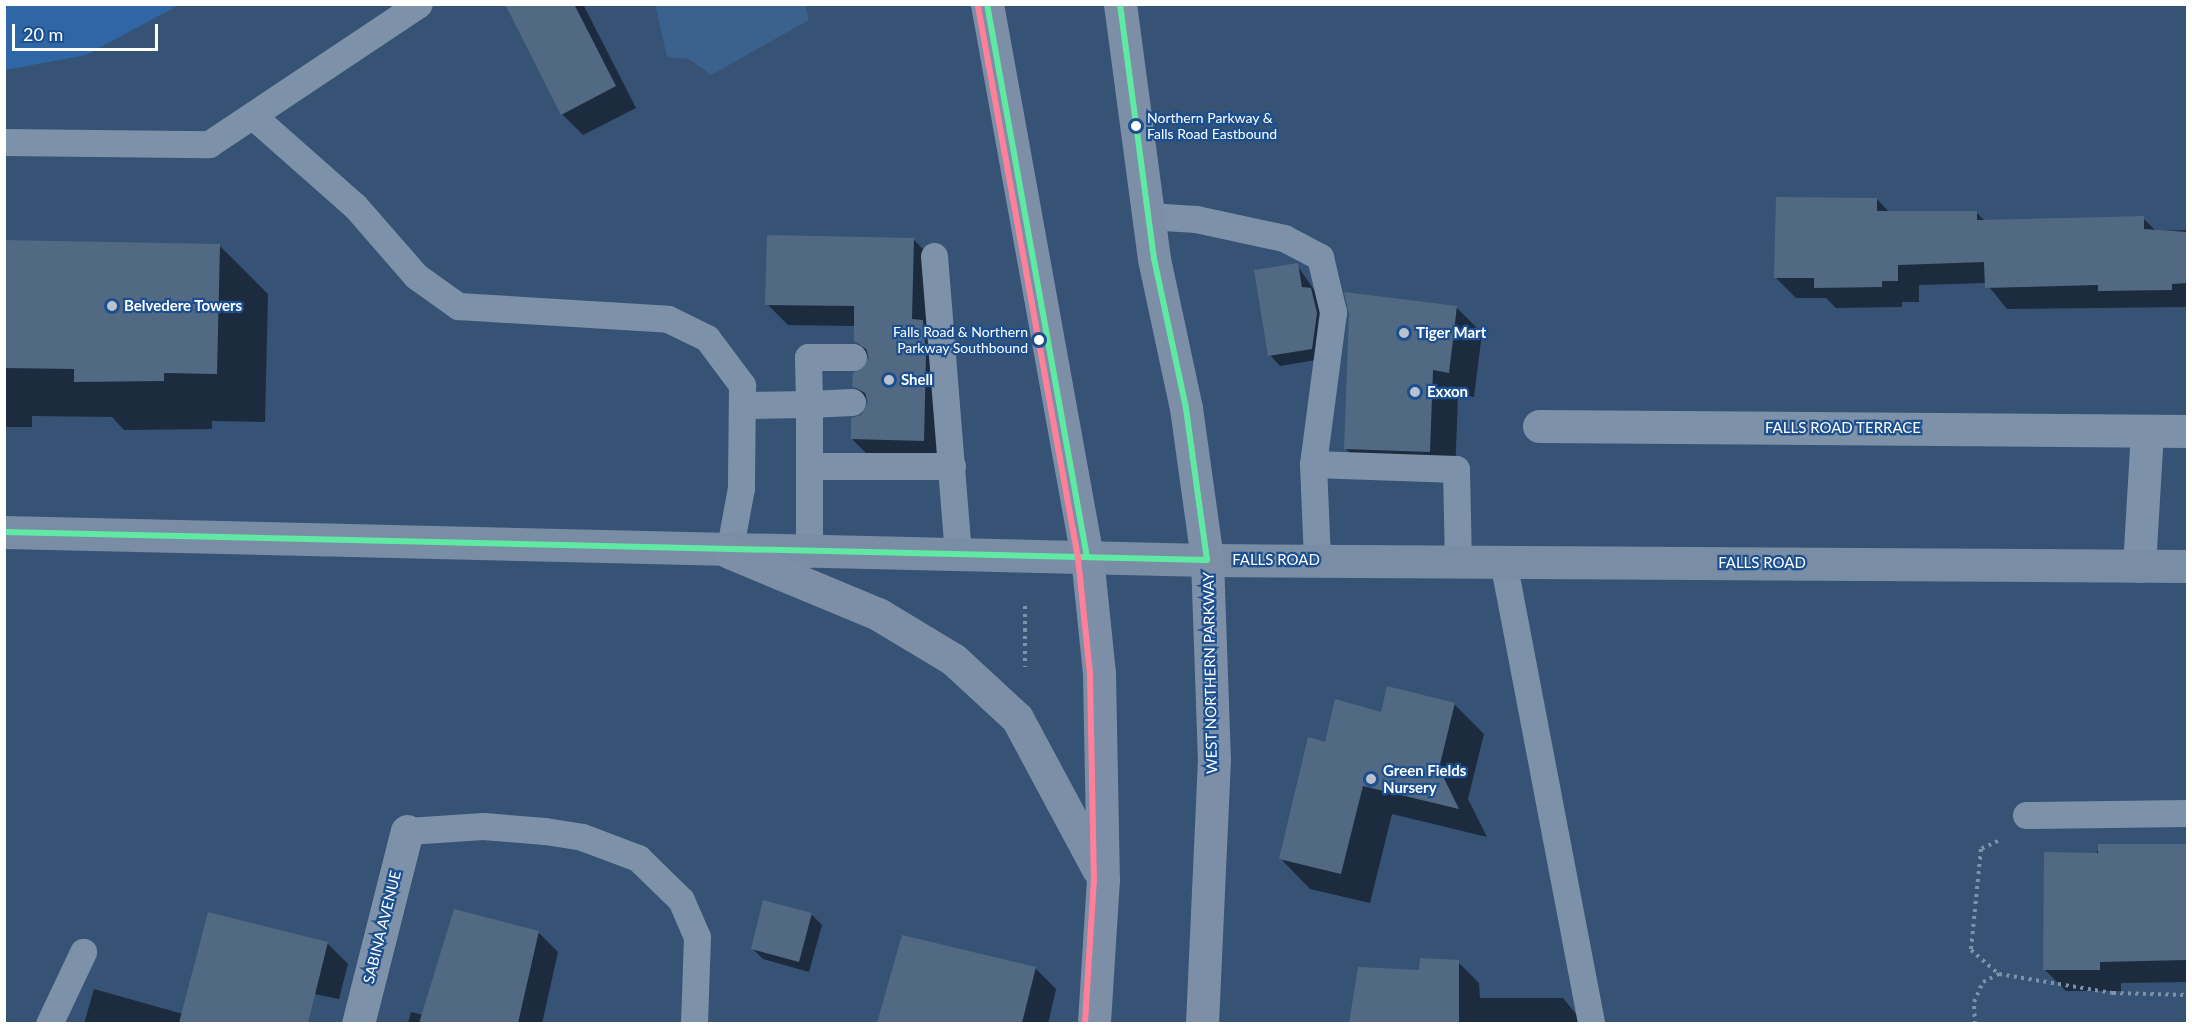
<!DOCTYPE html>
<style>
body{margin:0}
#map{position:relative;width:2192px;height:1028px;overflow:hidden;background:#365274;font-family:Lato,sans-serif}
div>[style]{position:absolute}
.green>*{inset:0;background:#2f66a5}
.water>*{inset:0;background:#3b618d}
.shadow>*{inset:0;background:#0007}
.building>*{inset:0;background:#526984}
.path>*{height:4px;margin-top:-2px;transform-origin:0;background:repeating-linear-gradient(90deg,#7d92a8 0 3px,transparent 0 7.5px)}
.service>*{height:27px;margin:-13.5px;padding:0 13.5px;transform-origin:13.5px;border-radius:13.5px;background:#7d92a8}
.minor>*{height:33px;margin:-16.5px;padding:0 16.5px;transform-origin:16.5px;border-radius:16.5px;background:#7d92a8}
.secondary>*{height:33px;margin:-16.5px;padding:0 16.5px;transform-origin:16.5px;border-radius:16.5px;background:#798da4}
.primary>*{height:33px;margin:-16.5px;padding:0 16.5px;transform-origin:16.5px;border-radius:16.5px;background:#7d8ea7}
.bus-1>*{height:6px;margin:-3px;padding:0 3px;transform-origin:3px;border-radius:3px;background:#60e9a3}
.bus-2>*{height:6px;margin:-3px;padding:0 3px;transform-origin:3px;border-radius:3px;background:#ff8098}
.dots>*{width:16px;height:16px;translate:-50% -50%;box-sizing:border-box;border:3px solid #1b4f8f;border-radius:50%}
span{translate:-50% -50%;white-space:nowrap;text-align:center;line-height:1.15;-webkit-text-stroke:4.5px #1b4f8f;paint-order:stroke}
.bus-label{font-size:14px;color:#fff}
.left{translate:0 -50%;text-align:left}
.right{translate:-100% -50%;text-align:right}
.poi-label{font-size:15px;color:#fff;font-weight:700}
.street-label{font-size:15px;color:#fff}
.frame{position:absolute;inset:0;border:6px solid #fff;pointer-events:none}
.scale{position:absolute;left:12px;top:24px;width:146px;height:27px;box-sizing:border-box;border:3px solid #fff;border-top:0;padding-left:8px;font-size:18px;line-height:21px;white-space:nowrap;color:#fff;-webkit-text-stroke:4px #1b4f8f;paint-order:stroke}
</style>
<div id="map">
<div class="green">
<div style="clip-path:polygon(5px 4px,179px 4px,179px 5px,86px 55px,5px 70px)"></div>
</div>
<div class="water">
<div style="clip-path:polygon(655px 4px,805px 5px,809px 20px,711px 75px,689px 59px,667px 57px)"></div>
</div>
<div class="shadow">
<div style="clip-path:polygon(507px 4px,583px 4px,636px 108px,583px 135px,562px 114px)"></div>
<div style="clip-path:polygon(1877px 199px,1890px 213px,1976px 212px,1985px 221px,2143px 218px,2156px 231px,2188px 230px,2188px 307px,2007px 309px,1986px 283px,1919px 285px,1919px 302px,1902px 302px,1902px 307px,1836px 308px,1826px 298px,1796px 298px,1775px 277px)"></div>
<div style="clip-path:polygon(914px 240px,934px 260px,945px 461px,873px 460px,852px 439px,869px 401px,854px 386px,870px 358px,855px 341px,855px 326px,788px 325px,767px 304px)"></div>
<div style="clip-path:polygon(4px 241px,219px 245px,268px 294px,265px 422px,212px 421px,212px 429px,124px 430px,112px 417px,32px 416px,32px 427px,4px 427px)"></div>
<div style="clip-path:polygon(1297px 265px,1321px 300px,1322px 359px,1280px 366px,1270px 355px)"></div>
<div style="clip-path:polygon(1457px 308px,1482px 333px,1474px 397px,1458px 395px,1455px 477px,1371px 474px,1346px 449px,1350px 314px)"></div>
<div style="clip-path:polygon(1454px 704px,1484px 734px,1468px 799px,1487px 837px,1392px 814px,1370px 903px,1310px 889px,1281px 859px,1382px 714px)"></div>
<div style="clip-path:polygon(2100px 845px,2188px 845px,2188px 982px,2121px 983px,2121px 991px,2066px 991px,2045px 970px)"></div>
<div style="clip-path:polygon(811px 914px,822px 925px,809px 972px,763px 959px,752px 948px)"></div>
<div style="clip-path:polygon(538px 932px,558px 952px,542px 1024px,408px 1024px,411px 1012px,423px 1015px)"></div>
<div style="clip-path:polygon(903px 936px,1035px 968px,1056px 989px,1048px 1024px,881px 1024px)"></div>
<div style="clip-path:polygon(327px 943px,348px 964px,339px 999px,265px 984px,254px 1024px,84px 1024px,94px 989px,183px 1014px)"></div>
<div style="clip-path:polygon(1458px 962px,1479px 983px,1480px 998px,1563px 998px,1584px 1024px,1352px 1024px,1421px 972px)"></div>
</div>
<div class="building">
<div style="clip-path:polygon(505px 4px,574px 4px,616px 86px,561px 115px)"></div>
<div style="clip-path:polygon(1776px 197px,1877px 198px,1877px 211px,1977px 211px,1977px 220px,2144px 216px,2144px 229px,2187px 232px,2187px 283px,2172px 284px,2172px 290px,2098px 291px,2098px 285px,1985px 288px,1984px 262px,1898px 265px,1898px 281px,1882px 281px,1882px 287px,1814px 288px,1814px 278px,1774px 278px)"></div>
<div style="clip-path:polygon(767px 235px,914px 238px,912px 319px,923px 320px,926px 356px,924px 441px,851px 439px,851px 418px,861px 415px,868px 402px,865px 393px,852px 386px,853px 373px,869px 358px,866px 349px,854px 341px,854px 306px,765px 305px)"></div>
<div style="clip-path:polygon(4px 240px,220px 244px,217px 374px,164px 373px,164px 381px,74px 382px,74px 369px,4px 368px)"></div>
<div style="clip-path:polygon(1298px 263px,1302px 287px,1311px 288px,1317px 313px,1312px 349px,1268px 356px,1254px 270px)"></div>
<div style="clip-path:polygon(1344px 292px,1457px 306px,1449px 373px,1433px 370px,1430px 452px,1344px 449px,1349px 314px)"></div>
<div style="clip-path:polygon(1387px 686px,1455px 703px,1439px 768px,1459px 809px,1363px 786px,1341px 874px,1279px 859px,1308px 737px,1325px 742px,1335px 699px,1381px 712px)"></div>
<div style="clip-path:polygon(2098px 844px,2187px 844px,2187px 960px,2100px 962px,2100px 970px,2043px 970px,2044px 852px,2098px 853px)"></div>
<div style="clip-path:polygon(763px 900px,812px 913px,799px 962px,751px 949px)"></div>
<div style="clip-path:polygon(454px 909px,539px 931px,518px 1023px,419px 1023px)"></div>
<div style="clip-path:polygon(208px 912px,328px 942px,308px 1023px,179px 1023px)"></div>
<div style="clip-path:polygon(902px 935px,1036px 967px,1022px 1023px,877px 1023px)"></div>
<div style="clip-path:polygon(1420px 958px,1459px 960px,1459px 1023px,1349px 1023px,1358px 967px,1419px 970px)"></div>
</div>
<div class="path">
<div style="left:1025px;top:606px;width:61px;rotate:90deg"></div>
<div style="left:1998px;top:841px;width:19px;rotate:155deg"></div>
<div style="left:1981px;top:849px;width:101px;rotate:95.7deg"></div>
<div style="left:1971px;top:950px;width:37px;rotate:41deg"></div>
<div style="left:1975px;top:1024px;width:22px;rotate:-93deg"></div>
<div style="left:1974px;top:1002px;width:22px;rotate:-66deg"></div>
<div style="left:1983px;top:982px;width:18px;rotate:-27deg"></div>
<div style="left:1999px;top:974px;width:116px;rotate:9.5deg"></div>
<div style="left:2113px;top:993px;width:75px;rotate:1.5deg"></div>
</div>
<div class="service">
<div style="left:254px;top:117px;width:135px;rotate:41.4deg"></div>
<div style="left:355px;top:206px;width:93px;rotate:48.9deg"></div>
<div style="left:416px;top:276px;width:52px;rotate:35.5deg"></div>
<div style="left:458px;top:306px;width:210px;rotate:3.5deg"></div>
<div style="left:668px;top:319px;width:43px;rotate:26deg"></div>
<div style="left:707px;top:338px;width:59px;rotate:53.3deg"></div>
<div style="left:742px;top:385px;width:103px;rotate:90.6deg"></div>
<div style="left:741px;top:488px;width:65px;rotate:100.6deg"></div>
<div style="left:4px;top:142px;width:205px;rotate:0.6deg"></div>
<div style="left:209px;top:144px;width:252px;rotate:-33.7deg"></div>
<div style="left:1148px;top:216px;width:48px;rotate:3.6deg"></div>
<div style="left:1196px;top:219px;width:90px;rotate:12.2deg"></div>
<div style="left:1284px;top:238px;width:41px;rotate:27.8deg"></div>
<div style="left:1320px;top:257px;width:57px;rotate:76.7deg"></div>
<div style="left:1333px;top:312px;width:153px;rotate:97.5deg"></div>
<div style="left:1313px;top:464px;width:143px;rotate:2deg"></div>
<div style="left:1456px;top:469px;width:93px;rotate:88.8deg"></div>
<div style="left:934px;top:256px;width:301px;rotate:85.4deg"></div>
<div style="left:852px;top:402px;width:43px;rotate:177.3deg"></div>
<div style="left:809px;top:404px;width:47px;rotate:-91.2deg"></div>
<div style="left:808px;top:357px;width:45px"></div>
<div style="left:742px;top:405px;width:67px;rotate:-0.9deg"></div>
<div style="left:809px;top:404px;width:150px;rotate:90deg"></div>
<div style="left:1313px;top:464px;width:97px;rotate:87.6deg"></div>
<div style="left:810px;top:466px;width:142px"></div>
<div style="left:1503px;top:561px;width:471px;rotate:79.2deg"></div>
<div style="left:2026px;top:815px;width:162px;rotate:-0.7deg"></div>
<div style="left:407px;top:831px;width:76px;rotate:-3.8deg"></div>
<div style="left:483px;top:826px;width:62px;rotate:4.6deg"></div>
<div style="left:545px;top:831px;width:37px;rotate:9deg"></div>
<div style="left:582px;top:837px;width:60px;rotate:20.6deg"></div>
<div style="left:638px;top:858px;width:60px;rotate:44.3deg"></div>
<div style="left:681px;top:900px;width:40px;rotate:66.6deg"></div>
<div style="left:697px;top:937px;width:87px;rotate:92deg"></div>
<div style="left:49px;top:1024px;width:80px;rotate:-64.7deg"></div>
</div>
<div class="minor">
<div style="left:1539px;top:426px;width:649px;rotate:0.44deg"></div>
<div style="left:2139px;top:566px;width:135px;rotate:-86.6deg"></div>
<div style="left:358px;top:1024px;width:199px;rotate:-75.8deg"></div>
</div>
<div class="secondary">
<div style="left:4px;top:532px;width:1203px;rotate:1.33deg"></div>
<div style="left:1207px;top:560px;width:981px;rotate:0.35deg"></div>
</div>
<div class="primary">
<div style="left:987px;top:4px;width:562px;rotate:79.75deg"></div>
<div style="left:1087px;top:557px;width:118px;rotate:84.1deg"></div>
<div style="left:1099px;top:674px;width:205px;rotate:88.9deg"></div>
<div style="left:1103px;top:879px;width:145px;rotate:93.6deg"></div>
<div style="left:1120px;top:4px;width:257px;rotate:82.4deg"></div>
<div style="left:1154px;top:259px;width:152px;rotate:77.9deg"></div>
<div style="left:1186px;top:408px;width:153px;rotate:82.1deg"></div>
<div style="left:1207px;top:560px;width:199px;rotate:88deg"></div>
<div style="left:1214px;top:759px;width:265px;rotate:92.6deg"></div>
<div style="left:729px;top:552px;width:161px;rotate:22.6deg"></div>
<div style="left:878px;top:614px;width:87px;rotate:31deg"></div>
<div style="left:953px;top:659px;width:87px;rotate:42.7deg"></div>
<div style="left:1017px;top:718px;width:171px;rotate:61.8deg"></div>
</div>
<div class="bus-1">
<div style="left:987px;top:4px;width:562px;rotate:79.75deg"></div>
<div style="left:4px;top:532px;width:1203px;rotate:1.33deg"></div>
<div style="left:1207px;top:560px;width:153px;rotate:-97.9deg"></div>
<div style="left:1186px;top:408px;width:152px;rotate:-102.1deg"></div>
<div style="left:1154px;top:259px;width:257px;rotate:-97.6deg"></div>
</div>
<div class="bus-2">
<div style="left:978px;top:6px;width:561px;rotate:79.73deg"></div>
<div style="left:1078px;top:558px;width:118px;rotate:84.1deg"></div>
<div style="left:1090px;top:675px;width:204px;rotate:88.9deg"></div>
<div style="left:1094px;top:879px;width:144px;rotate:93.6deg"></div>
</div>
<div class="dots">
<div style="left:1136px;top:126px;background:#fff"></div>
<div style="left:112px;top:306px;background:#b9c2ce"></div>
<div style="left:1404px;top:333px;background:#b9c2ce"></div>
<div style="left:1039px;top:340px;background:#fff"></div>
<div style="left:889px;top:380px;background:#b9c2ce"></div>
<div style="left:1415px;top:392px;background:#b9c2ce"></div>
<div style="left:1371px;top:779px;background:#b9c2ce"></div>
</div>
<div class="bus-label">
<span class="left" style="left:1147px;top:126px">Northern Parkway &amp;<br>Falls Road Eastbound</span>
<span class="right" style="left:1028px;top:340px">Falls Road &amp; Northern<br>Parkway Southbound</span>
</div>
<div class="poi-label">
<span class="left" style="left:124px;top:306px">Belvedere Towers</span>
<span class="left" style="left:1416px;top:333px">Tiger Mart</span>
<span class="left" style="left:901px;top:380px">Shell</span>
<span class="left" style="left:1427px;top:392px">Exxon</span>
<span class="left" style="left:1383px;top:779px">Green Fields<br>Nursery</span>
</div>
<div class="street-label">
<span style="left:1843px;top:428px">FALLS ROAD TERRACE</span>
<span style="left:1276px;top:560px">FALLS ROAD</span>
<span style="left:1762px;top:563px">FALLS ROAD</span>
<span style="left:1210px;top:673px;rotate:-91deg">WEST NORTHERN PARKWAY</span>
<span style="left:382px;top:927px;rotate:-76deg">SABINA AVENUE</span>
</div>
<div class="frame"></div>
<div class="scale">20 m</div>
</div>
